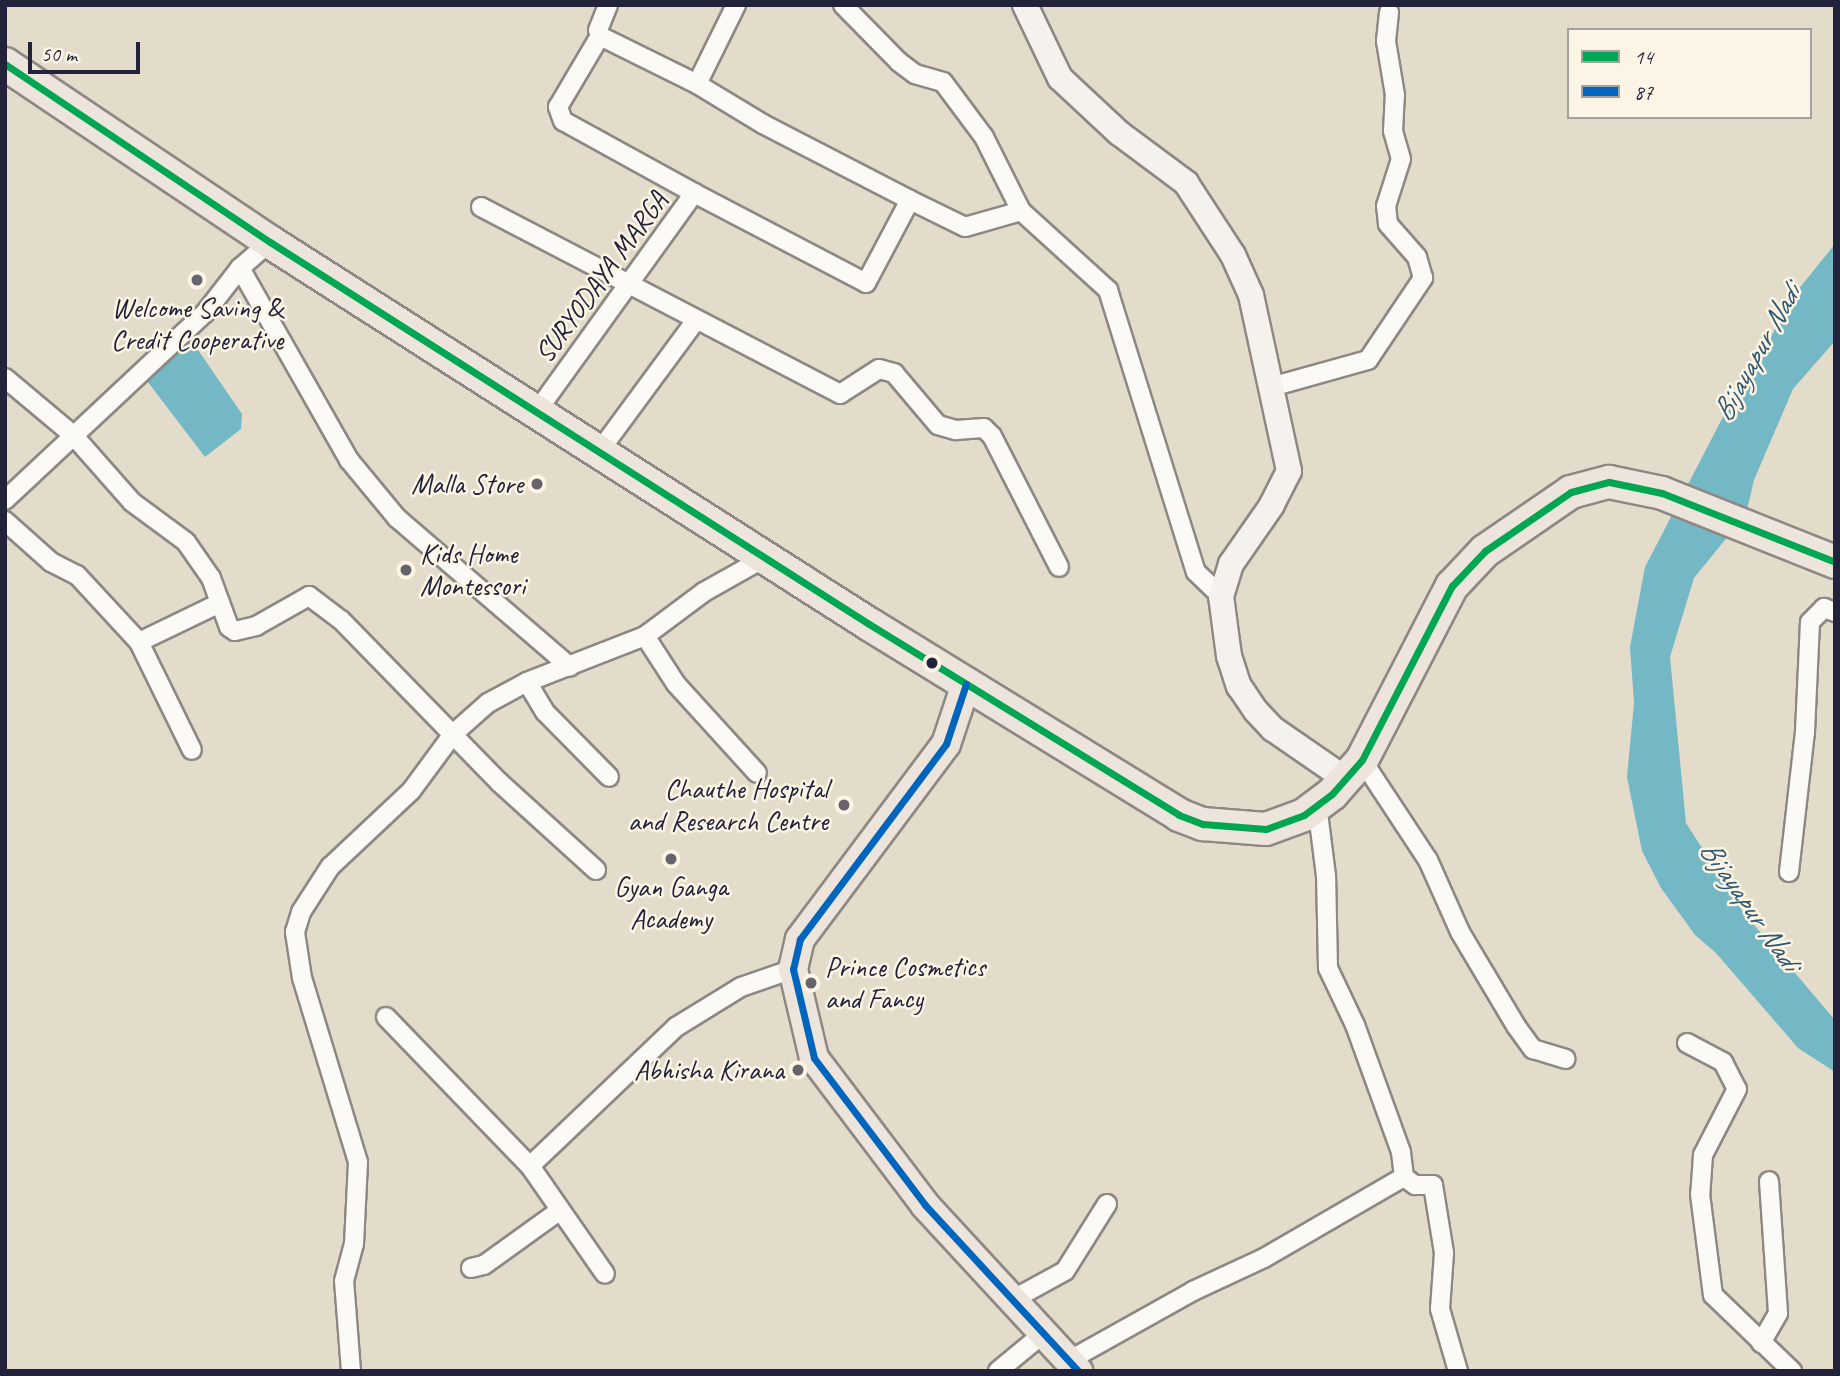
<!DOCTYPE html>
<style>
body{margin:0}
#map{position:relative;width:1840px;height:1376px;overflow:hidden;background:#e4dcca;font-family:Caveat,sans-serif}
div>[style]{position:absolute}
.water>*{inset:0;background:#74b8c6}
.roads{filter:drop-shadow(2px 0 #8d8883) drop-shadow(-2px 0 #8d8883) drop-shadow(0 2px #8d8883) drop-shadow(0 -2px #8d8883)}
.street>*{height:18px;margin:-9px;padding:0 9px;transform-origin:9px;border-radius:9px;background:#fbfaf7}
.secondary>*{height:24px;margin:-12px;padding:0 12px;transform-origin:12px;border-radius:12px;background:#f5f1ed}
.primary>*{height:28px;margin:-14px;padding:0 14px;transform-origin:14px;border-radius:14px;background:#ede4dc}
.highway>*{height:32px;margin:-16px;padding:0 16px;transform-origin:16px;border-radius:16px;background:#ede4dc}
.bus-1>*{height:7px;margin:-3.5px;padding:0 3.5px;transform-origin:3.5px;border-radius:3.5px;background:#00a651}
.bus-2>*{height:7px;margin:-3.5px;padding:0 3.5px;transform-origin:3.5px;border-radius:3.5px;background:#0065bd}
.dots>*{width:19px;height:19px;translate:-50% -50%;box-sizing:border-box;border:4px solid #fcf5e5;border-radius:50%}
span{translate:-50% -50%;white-space:nowrap;text-align:center;line-height:1.15;-webkit-text-stroke:5px #fcf5e5;paint-order:stroke}
.street-label{font-size:28px;color:#22223b}
.poi-label{font-size:28px;color:#22223b}
.right{translate:-100% -50%;text-align:right}
.left{translate:0 -50%;text-align:left}
.water-label{font-size:30px;color:#305872;font-style:italic}
.frame{position:absolute;inset:0;border:7px solid #22223b;pointer-events:none}
.legend{position:absolute;left:1567px;top:28px;width:245px;height:91px;box-sizing:border-box;background:#fcf5e5;border:2px solid #a5a1a1;margin:0;padding:9px 12px;list-style:none;font-size:21px;color:#22223b}
.legend li{display:flex;align-items:center;gap:14px;height:35px}
.legend b{width:35px;border:2px solid #a5a1a1}
.scale{position:absolute;left:28px;top:42px;width:112px;height:32px;box-sizing:border-box;border:4px solid #22223b;border-top:0;padding-left:9px;font-size:21px;line-height:24px;white-space:nowrap;color:#22223b;-webkit-text-stroke:5px #fcf5e5;paint-order:stroke}
</style>
<div id="map">
<div class="water">
<div style="clip-path:polygon(1835px 244px,1835px 341px,1793px 389px,1754px 480px,1746px 514px,1694px 578px,1670px 657px,1686px 823px,1743px 912px,1835px 1020px,1835px 1072px,1798px 1048px,1716px 953px,1695px 935px,1661px 888px,1642px 851px,1627px 777px,1634px 703px,1630px 647px,1645px 567px,1724px 415px,1756px 371px,1785px 306px)"></div>
<div style="clip-path:polygon(187px 334px,242px 414px,241px 429px,205px 457px,141px 373px)"></div>
</div>
<div class="roads">
<div class="street">
<div style="left:843px;top:5px;width:80px;rotate:45.5deg"></div>
<div style="left:899px;top:62px;width:20px;rotate:37deg"></div>
<div style="left:915px;top:74px;width:29px;rotate:16deg"></div>
<div style="left:943px;top:82px;width:69px;rotate:53.3deg"></div>
<div style="left:984px;top:137px;width:83px;rotate:63.4deg"></div>
<div style="left:600px;top:36px;width:6px;rotate:-108deg"></div>
<div style="left:598px;top:30px;width:27px;rotate:-68deg"></div>
<div style="left:694px;top:193px;width:194px;rotate:27.6deg"></div>
<div style="left:866px;top:283px;width:94px;rotate:-62.1deg"></div>
<div style="left:910px;top:200px;width:165px;rotate:-152.7deg"></div>
<div style="left:763px;top:124px;width:77px;rotate:-148.8deg"></div>
<div style="left:910px;top:200px;width:61px;rotate:26.1deg"></div>
<div style="left:965px;top:227px;width:58px;rotate:-15.9deg"></div>
<div style="left:1021px;top:211px;width:118px;rotate:42.2deg"></div>
<div style="left:1108px;top:290px;width:295px;rotate:72.7deg"></div>
<div style="left:1196px;top:572px;width:35px;rotate:44deg"></div>
<div style="left:481px;top:207px;width:405px;rotate:27.5deg"></div>
<div style="left:840px;top:394px;width:46px;rotate:-32.7deg"></div>
<div style="left:879px;top:369px;width:16px;rotate:15deg"></div>
<div style="left:894px;top:373px;width:68px;rotate:49.8deg"></div>
<div style="left:938px;top:425px;width:19px;rotate:16deg"></div>
<div style="left:956px;top:430px;width:28px;rotate:-4deg"></div>
<div style="left:984px;top:428px;width:11px;rotate:45deg"></div>
<div style="left:992px;top:436px;width:147px;rotate:62.9deg"></div>
<div style="left:240px;top:268px;width:221px;rotate:60.4deg"></div>
<div style="left:349px;top:460px;width:75px;rotate:50.4deg"></div>
<div style="left:397px;top:518px;width:228px;rotate:40.7deg"></div>
<div style="left:5px;top:378px;width:89px;rotate:40deg"></div>
<div style="left:73px;top:435px;width:89px;rotate:48.6deg"></div>
<div style="left:132px;top:502px;width:67px;rotate:36.5deg"></div>
<div style="left:186px;top:542px;width:44px;rotate:55.2deg"></div>
<div style="left:211px;top:578px;width:52px;rotate:69.8deg"></div>
<div style="left:229px;top:627px;width:7px;rotate:34deg"></div>
<div style="left:235px;top:631px;width:22px;rotate:-13deg"></div>
<div style="left:256px;top:626px;width:61px;rotate:-29.5deg"></div>
<div style="left:309px;top:596px;width:40px;rotate:37deg"></div>
<div style="left:341px;top:620px;width:226px;rotate:45.7deg"></div>
<div style="left:499px;top:782px;width:131px;rotate:42.2deg"></div>
<div style="left:1271px;top:387px;width:101px;rotate:-15.6deg"></div>
<div style="left:1368px;top:360px;width:99px;rotate:-56.1deg"></div>
<div style="left:1423px;top:278px;width:22px;rotate:-106deg"></div>
<div style="left:1417px;top:257px;width:44px;rotate:-131.3deg"></div>
<div style="left:1388px;top:224px;width:18px;rotate:-96deg"></div>
<div style="left:1386px;top:206px;width:49px;rotate:-72.3deg"></div>
<div style="left:1401px;top:159px;width:29px;rotate:-106deg"></div>
<div style="left:1393px;top:131px;width:36px;rotate:-87deg"></div>
<div style="left:1395px;top:95px;width:55px;rotate:-99.5deg"></div>
<div style="left:1386px;top:41px;width:29px;rotate:-84deg"></div>
<div style="left:537px;top:411px;width:269px;rotate:-54.2deg"></div>
<div style="left:694px;top:193px;width:149px;rotate:-151.2deg"></div>
<div style="left:563px;top:121px;width:15px;rotate:-110deg"></div>
<div style="left:558px;top:107px;width:82px;rotate:-59.4deg"></div>
<div style="left:600px;top:36px;width:108px;rotate:26.3deg"></div>
<div style="left:697px;top:84px;width:88px;rotate:-63.7deg"></div>
<div style="left:601px;top:449px;width:160px;rotate:-53.6deg"></div>
<div style="left:5px;top:500px;width:274px;rotate:-43.1deg"></div>
<div style="left:205px;top:313px;width:57px;rotate:-52.1deg"></div>
<div style="left:240px;top:268px;width:40px;rotate:-41deg"></div>
<div style="left:5px;top:521px;width:62px;rotate:41.7deg"></div>
<div style="left:51px;top:562px;width:29px;rotate:27deg"></div>
<div style="left:77px;top:575px;width:91px;rotate:47.2deg"></div>
<div style="left:139px;top:642px;width:120px;rotate:63.9deg"></div>
<div style="left:645px;top:636px;width:57px;rotate:57.1deg"></div>
<div style="left:676px;top:684px;width:120px;rotate:47.7deg"></div>
<div style="left:139px;top:642px;width:90px;rotate:-25.7deg"></div>
<div style="left:527px;top:682px;width:35px;rotate:59deg"></div>
<div style="left:545px;top:712px;width:91px;rotate:45.4deg"></div>
<div style="left:1362px;top:760px;width:120px;rotate:56.6deg"></div>
<div style="left:1428px;top:860px;width:79px;rotate:66deg"></div>
<div style="left:1460px;top:932px;width:109px;rotate:59.2deg"></div>
<div style="left:1516px;top:1026px;width:29px;rotate:54deg"></div>
<div style="left:1533px;top:1049px;width:34px;rotate:17deg"></div>
<div style="left:1789px;top:872px;width:141px;rotate:-83.5deg"></div>
<div style="left:1805px;top:732px;width:110px;rotate:-87.4deg"></div>
<div style="left:1810px;top:622px;width:20px;rotate:-45deg"></div>
<div style="left:1824px;top:608px;width:12px;rotate:20deg"></div>
<div style="left:386px;top:1017px;width:207px;rotate:46deg"></div>
<div style="left:530px;top:1166px;width:131px;rotate:55.2deg"></div>
<div style="left:1687px;top:1043px;width:41px;rotate:27.8deg"></div>
<div style="left:1723px;top:1062px;width:30px;rotate:63deg"></div>
<div style="left:1737px;top:1089px;width:74px;rotate:117.3deg"></div>
<div style="left:1703px;top:1155px;width:39px;rotate:94deg"></div>
<div style="left:1700px;top:1194px;width:102px;rotate:82.7deg"></div>
<div style="left:1713px;top:1295px;width:110px;rotate:43.9deg"></div>
<div style="left:530px;top:1166px;width:202px;rotate:-43.6deg"></div>
<div style="left:676px;top:1027px;width:76px;rotate:-31.6deg"></div>
<div style="left:741px;top:987px;width:55px;rotate:-19.1deg"></div>
<div style="left:1404px;top:1177px;width:14px;rotate:36deg"></div>
<div style="left:1415px;top:1185px;width:18px"></div>
<div style="left:1433px;top:1185px;width:69px;rotate:80.8deg"></div>
<div style="left:1444px;top:1253px;width:56px;rotate:94.1deg"></div>
<div style="left:1440px;top:1309px;width:65px;rotate:73.8deg"></div>
<div style="left:471px;top:1268px;width:13px;rotate:-13deg"></div>
<div style="left:484px;top:1265px;width:92px;rotate:-35.8deg"></div>
<div style="left:1012px;top:1300px;width:60px;rotate:-28.7deg"></div>
<div style="left:1065px;top:1271px;width:79px;rotate:-57.9deg"></div>
<div style="left:1761px;top:1343px;width:34px;rotate:-60deg"></div>
<div style="left:1778px;top:1313px;width:132px;rotate:-93.9deg"></div>
<div style="left:1068px;top:1361px;width:143px;rotate:-29.2deg"></div>
<div style="left:1193px;top:1291px;width:78px;rotate:-24.9deg"></div>
<div style="left:1264px;top:1258px;width:162px;rotate:-30.1deg"></div>
<div style="left:1404px;top:1177px;width:25px;rotate:-97deg"></div>
<div style="left:1401px;top:1152px;width:135px;rotate:-109.9deg"></div>
<div style="left:1355px;top:1025px;width:63px;rotate:-115.3deg"></div>
<div style="left:1328px;top:968px;width:92px;rotate:-91.2deg"></div>
<div style="left:1326px;top:876px;width:72px;rotate:-97.2deg"></div>
<div style="left:351px;top:1371px;width:90px;rotate:-94.4deg"></div>
<div style="left:344px;top:1281px;width:38px;rotate:-75deg"></div>
<div style="left:354px;top:1244px;width:82px;rotate:-87.2deg"></div>
<div style="left:358px;top:1162px;width:192px;rotate:-106.9deg"></div>
<div style="left:302px;top:978px;width:47px;rotate:-98.7deg"></div>
<div style="left:295px;top:932px;width:21px;rotate:-73deg"></div>
<div style="left:301px;top:912px;width:54px;rotate:-57.2deg"></div>
<div style="left:330px;top:867px;width:111px;rotate:-43.2deg"></div>
<div style="left:411px;top:791px;width:71px;rotate:-53.6deg"></div>
<div style="left:453px;top:734px;width:47px;rotate:-41.5deg"></div>
<div style="left:488px;top:703px;width:44px;rotate:-28.3deg"></div>
<div style="left:527px;top:682px;width:127px;rotate:-21.3deg"></div>
<div style="left:645px;top:636px;width:74px;rotate:-36.7deg"></div>
<div style="left:704px;top:592px;width:71px;rotate:-29.4deg"></div>
<div style="left:998px;top:1371px;width:60px;rotate:-39.6deg"></div>
</div>
<div class="secondary">
<div style="left:1025px;top:5px;width:81px;rotate:64.4deg"></div>
<div style="left:1060px;top:78px;width:81px;rotate:43deg"></div>
<div style="left:1119px;top:133px;width:84px;rotate:36.7deg"></div>
<div style="left:1186px;top:183px;width:86px;rotate:56.9deg"></div>
<div style="left:1233px;top:255px;width:44px;rotate:65.8deg"></div>
<div style="left:1251px;top:295px;width:180px;rotate:77.8deg"></div>
<div style="left:1289px;top:471px;width:38px;rotate:117deg"></div>
<div style="left:1272px;top:505px;width:72px;rotate:124.8deg"></div>
<div style="left:1231px;top:564px;width:34px;rotate:107deg"></div>
<div style="left:1221px;top:596px;width:61px;rotate:82.4deg"></div>
<div style="left:1229px;top:656px;width:32px;rotate:72deg"></div>
<div style="left:1239px;top:686px;width:30px;rotate:56deg"></div>
<div style="left:1256px;top:711px;width:25px;rotate:47deg"></div>
<div style="left:1273px;top:729px;width:90px;rotate:34.6deg"></div>
</div>
<div class="primary">
<div style="left:966px;top:684px;width:63px;rotate:108.4deg"></div>
<div style="left:946px;top:744px;width:244px;rotate:126.8deg"></div>
<div style="left:800px;top:939px;width:31px;rotate:103deg"></div>
<div style="left:793px;top:969px;width:91px;rotate:76.7deg"></div>
<div style="left:814px;top:1058px;width:184px;rotate:52.9deg"></div>
<div style="left:925px;top:1205px;width:226px;rotate:47.3deg"></div>
</div>
<div class="highway">
<div style="left:5px;top:64px;width:319px;rotate:33.9deg"></div>
<div style="left:270px;top:242px;width:710px;rotate:32.53deg"></div>
<div style="left:869px;top:624px;width:364px;rotate:31.6deg"></div>
<div style="left:1179px;top:815px;width:26px;rotate:21deg"></div>
<div style="left:1203px;top:824px;width:63px;rotate:4.5deg"></div>
<div style="left:1266px;top:829px;width:40px;rotate:-20.2deg"></div>
<div style="left:1304px;top:815px;width:35px;rotate:-37deg"></div>
<div style="left:1332px;top:794px;width:45px;rotate:-48.6deg"></div>
<div style="left:1362px;top:760px;width:196px;rotate:-62.7deg"></div>
<div style="left:1452px;top:586px;width:48px;rotate:-46.7deg"></div>
<div style="left:1485px;top:551px;width:104px;rotate:-34.5deg"></div>
<div style="left:1571px;top:492px;width:39px;rotate:-15deg"></div>
<div style="left:1609px;top:482px;width:54px;rotate:11.7deg"></div>
<div style="left:1662px;top:493px;width:186px;rotate:21.7deg"></div>
</div>
</div>
<div class="bus-1">
<div style="left:5px;top:64px;width:319px;rotate:33.9deg"></div>
<div style="left:270px;top:242px;width:710px;rotate:32.53deg"></div>
<div style="left:869px;top:624px;width:364px;rotate:31.6deg"></div>
<div style="left:1179px;top:815px;width:26px;rotate:21deg"></div>
<div style="left:1203px;top:824px;width:63px;rotate:4.5deg"></div>
<div style="left:1266px;top:829px;width:40px;rotate:-20.2deg"></div>
<div style="left:1304px;top:815px;width:35px;rotate:-37deg"></div>
<div style="left:1332px;top:794px;width:45px;rotate:-48.6deg"></div>
<div style="left:1362px;top:760px;width:196px;rotate:-62.7deg"></div>
<div style="left:1452px;top:586px;width:48px;rotate:-46.7deg"></div>
<div style="left:1485px;top:551px;width:104px;rotate:-34.5deg"></div>
<div style="left:1571px;top:492px;width:39px;rotate:-15deg"></div>
<div style="left:1609px;top:482px;width:54px;rotate:11.7deg"></div>
<div style="left:1662px;top:493px;width:186px;rotate:21.7deg"></div>
</div>
<div class="bus-2">
<div style="left:966px;top:684px;width:63px;rotate:108.4deg"></div>
<div style="left:946px;top:744px;width:244px;rotate:126.8deg"></div>
<div style="left:800px;top:939px;width:31px;rotate:103deg"></div>
<div style="left:793px;top:969px;width:91px;rotate:76.7deg"></div>
<div style="left:814px;top:1058px;width:184px;rotate:52.9deg"></div>
<div style="left:925px;top:1205px;width:226px;rotate:47.3deg"></div>
</div>
<div class="dots">
<div style="left:197px;top:280px;background:#66636d"></div>
<div style="left:537px;top:484px;background:#66636d"></div>
<div style="left:406px;top:570px;background:#66636d"></div>
<div style="left:932px;top:663px;background:#22223b"></div>
<div style="left:844px;top:805px;background:#66636d"></div>
<div style="left:671px;top:859px;background:#66636d"></div>
<div style="left:811px;top:983px;background:#66636d"></div>
<div style="left:798px;top:1070px;background:#66636d"></div>
</div>
<div class="street-label">
<span style="left:601px;top:277px;rotate:-54deg">SURYODAYA MARGA</span>
</div>
<div class="poi-label">
<span style="left:197px;top:324px">Welcome Saving &amp;<br>Credit Cooperative</span>
<span class="right" style="left:523px;top:484px">Malla Store</span>
<span class="left" style="left:420px;top:570px">Kids Home<br>Montessori</span>
<span class="right" style="left:828px;top:805px">Chauthe Hospital<br>and Research Centre</span>
<span style="left:671px;top:903px">Gyan Ganga<br>Academy</span>
<span class="left" style="left:825px;top:983px">Prince Cosmetics<br>and Fancy</span>
<span class="right" style="left:784px;top:1070px">Abhisha Kirana</span>
</div>
<div class="water-label">
<span style="left:1756px;top:353px;rotate:-61deg">Bijayapur Nadi</span>
<span style="left:1750px;top:905px;rotate:55deg">Bijayapur Nadi</span>
</div>
<div class="frame"></div>
<ul class="legend">
<li><b style="height:9px;background:#00a651"></b>14</li>
<li><b style="height:9px;background:#0065bd"></b>87</li>
</ul>
<div class="scale">50 m</div>
</div>
